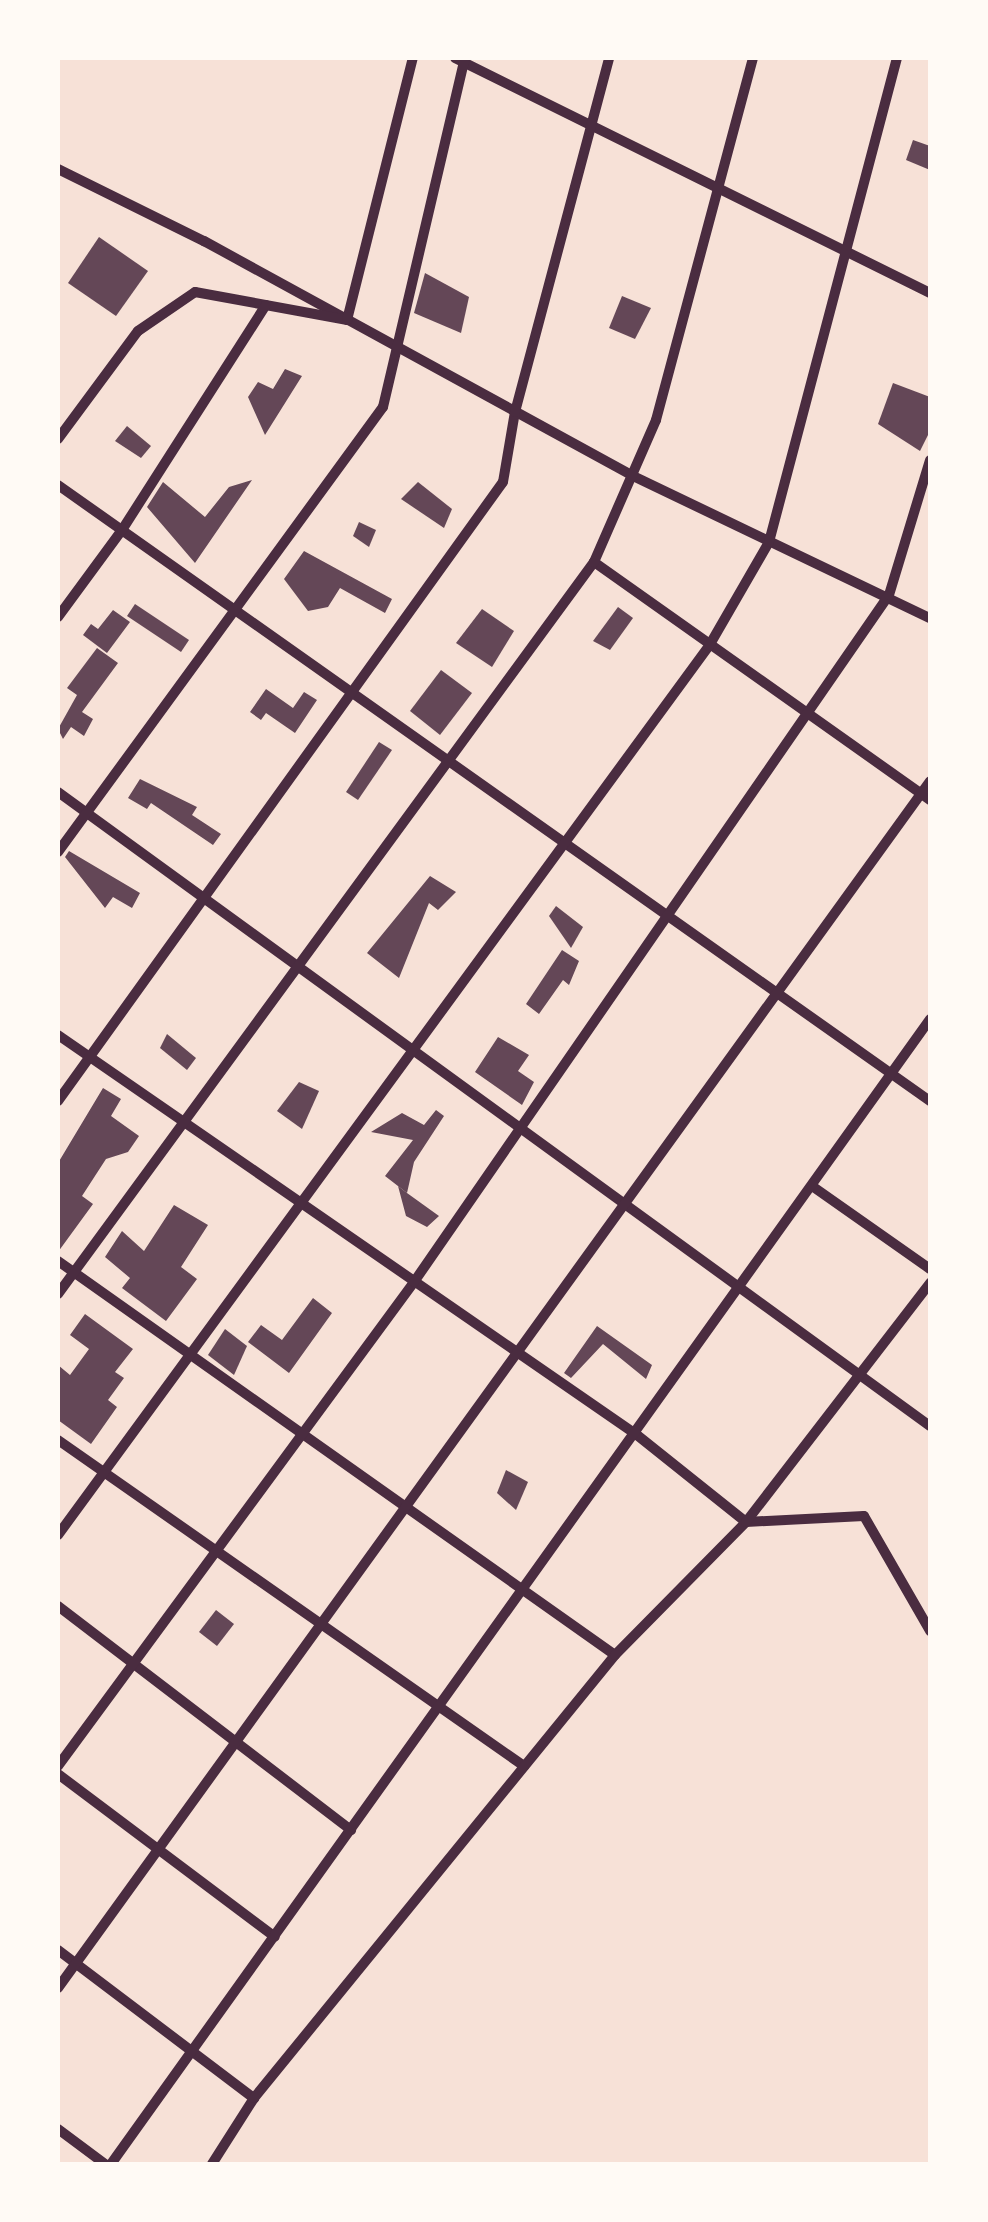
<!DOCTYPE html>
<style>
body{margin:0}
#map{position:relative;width:988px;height:2222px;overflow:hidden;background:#f7e1d7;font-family:Roboto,sans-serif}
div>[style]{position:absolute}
.building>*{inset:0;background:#644757}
.minor>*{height:10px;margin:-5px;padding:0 5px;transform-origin:5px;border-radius:5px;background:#4a2c40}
span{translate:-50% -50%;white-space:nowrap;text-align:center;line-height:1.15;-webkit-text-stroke:9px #fffaf5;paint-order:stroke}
.frame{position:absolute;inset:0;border:60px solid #fffaf5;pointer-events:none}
</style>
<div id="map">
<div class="building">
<div style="clip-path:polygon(913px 140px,930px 146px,930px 170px,906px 160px)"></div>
<div style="clip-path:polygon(99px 237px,148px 271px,116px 316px,68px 283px)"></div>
<div style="clip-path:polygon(425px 273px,469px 297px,461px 333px,414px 313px)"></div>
<div style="clip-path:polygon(622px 296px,651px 308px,635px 339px,609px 328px)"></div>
<div style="clip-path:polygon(285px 369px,302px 376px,265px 435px,248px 397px,258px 382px,273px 389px)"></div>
<div style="clip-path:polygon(893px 383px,930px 397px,930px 431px,920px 451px,878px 424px)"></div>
<div style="clip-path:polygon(127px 426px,151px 446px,141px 458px,115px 441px)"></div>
<div style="clip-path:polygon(252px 480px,195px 563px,147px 507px,163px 482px,205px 517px,229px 487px)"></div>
<div style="clip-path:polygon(418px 482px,452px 509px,444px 528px,401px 499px)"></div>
<div style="clip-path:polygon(359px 522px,376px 530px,369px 547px,353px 536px)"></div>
<div style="clip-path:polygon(304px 551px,392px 599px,385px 613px,340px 588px,328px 607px,308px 611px,284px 579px)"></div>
<div style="clip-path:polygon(135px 604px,189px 640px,181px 652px,127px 616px)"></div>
<div style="clip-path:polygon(618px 607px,633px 618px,610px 650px,593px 641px)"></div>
<div style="clip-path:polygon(482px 609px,514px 631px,492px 667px,456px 643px)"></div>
<div style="clip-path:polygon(113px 610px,130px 622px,107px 653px,83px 635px,91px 624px,98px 629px)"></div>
<div style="clip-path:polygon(97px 648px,118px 663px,82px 712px,93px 719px,84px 736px,71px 727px,63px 739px,58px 729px,77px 695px,67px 688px)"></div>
<div style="clip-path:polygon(441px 670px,472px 693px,440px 735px,410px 711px)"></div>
<div style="clip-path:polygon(266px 689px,293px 708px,304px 692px,317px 700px,295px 733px,266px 713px,261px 720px,250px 712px)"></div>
<div style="clip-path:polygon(379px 742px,392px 750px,358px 800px,346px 792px)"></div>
<div style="clip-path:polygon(140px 779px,197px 807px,192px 815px,221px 834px,213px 845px,151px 803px,147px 809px,128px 798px)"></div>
<div style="clip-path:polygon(69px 851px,140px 893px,132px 908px,113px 897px,105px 908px,65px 857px)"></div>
<div style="clip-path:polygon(430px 876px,456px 892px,438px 910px,429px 903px,399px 978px,367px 953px)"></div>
<div style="clip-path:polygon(556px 906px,583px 927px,571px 948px,549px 916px)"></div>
<div style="clip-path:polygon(562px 950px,579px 961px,569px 985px,563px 980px,539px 1014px,526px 1004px)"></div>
<div style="clip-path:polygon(167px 1034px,196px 1058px,187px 1070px,160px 1048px)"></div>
<div style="clip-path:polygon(498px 1037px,529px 1055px,518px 1071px,534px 1082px,522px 1105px,475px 1072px)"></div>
<div style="clip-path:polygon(299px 1082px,319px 1091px,302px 1129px,277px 1111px)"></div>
<div style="clip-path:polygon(103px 1088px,121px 1099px,111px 1116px,139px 1136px,128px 1152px,106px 1159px,82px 1196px,93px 1204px,58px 1252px,58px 1163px)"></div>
<div style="clip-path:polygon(436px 1110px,444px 1116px,414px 1162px,407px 1193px,385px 1176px,413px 1140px,371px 1132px,402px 1113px,424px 1125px)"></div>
<div style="clip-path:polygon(398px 1186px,407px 1193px,439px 1216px,427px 1227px,406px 1216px)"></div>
<div style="clip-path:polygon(174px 1205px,208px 1225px,181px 1267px,197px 1279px,166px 1321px,122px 1288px,130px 1278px,105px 1257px,122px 1231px,144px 1251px)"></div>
<div style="clip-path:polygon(313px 1298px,332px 1313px,289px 1373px,248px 1342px,261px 1325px,282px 1340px)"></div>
<div style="clip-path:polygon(85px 1314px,133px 1349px,115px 1372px,124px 1378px,108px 1400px,117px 1407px,91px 1444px,58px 1420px,58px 1365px,70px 1375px,89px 1349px,70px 1335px)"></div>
<div style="clip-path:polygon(597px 1326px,652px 1365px,646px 1379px,603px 1344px,571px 1378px,564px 1373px)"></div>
<div style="clip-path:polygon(225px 1329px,247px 1346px,234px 1375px,208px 1355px)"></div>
<div style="clip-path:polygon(506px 1470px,528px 1482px,516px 1510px,497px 1493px)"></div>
<div style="clip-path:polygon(216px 1610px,234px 1624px,217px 1646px,199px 1632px)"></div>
</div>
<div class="minor">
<div style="left:455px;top:58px;width:530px;rotate:26.32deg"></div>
<div style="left:58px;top:169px;width:163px;rotate:26.3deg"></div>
<div style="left:204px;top:241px;width:487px;rotate:28.7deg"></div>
<div style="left:631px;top:475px;width:331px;rotate:25.6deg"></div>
<div style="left:58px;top:439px;width:134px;rotate:-53.5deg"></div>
<div style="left:138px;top:331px;width:69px;rotate:-34.4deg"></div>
<div style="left:195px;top:292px;width:155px;rotate:10.4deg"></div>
<div style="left:347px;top:320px;width:270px;rotate:-75.9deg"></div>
<div style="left:58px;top:485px;width:1068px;rotate:35.24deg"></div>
<div style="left:594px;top:562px;width:412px;rotate:35.3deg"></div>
<div style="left:58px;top:617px;width:108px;rotate:-53.7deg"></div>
<div style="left:122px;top:530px;width:267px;rotate:-57.4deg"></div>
<div style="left:58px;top:792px;width:1078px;rotate:36.02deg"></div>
<div style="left:58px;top:852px;width:551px;rotate:-53.86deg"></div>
<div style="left:383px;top:407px;width:359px;rotate:-76.8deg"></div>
<div style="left:58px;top:1035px;width:704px;rotate:34.64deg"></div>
<div style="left:637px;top:1435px;width:139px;rotate:38.6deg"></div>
<div style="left:746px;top:1522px;width:118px;rotate:-2.9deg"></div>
<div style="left:864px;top:1516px;width:133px;rotate:60.1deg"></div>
<div style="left:58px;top:1101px;width:762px;rotate:-54.29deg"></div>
<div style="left:503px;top:482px;width:71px;rotate:-80.3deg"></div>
<div style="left:515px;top:412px;width:366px;rotate:-75.1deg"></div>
<div style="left:812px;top:1186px;width:144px;rotate:35.1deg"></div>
<div style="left:58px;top:1261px;width:682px;rotate:35.27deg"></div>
<div style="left:58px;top:1294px;width:907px;rotate:-53.79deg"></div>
<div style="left:594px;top:562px;width:155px;rotate:-66.4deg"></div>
<div style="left:656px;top:420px;width:375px;rotate:-75deg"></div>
<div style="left:58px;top:1440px;width:569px;rotate:34.98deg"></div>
<div style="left:58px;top:1535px;width:1102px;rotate:-53.79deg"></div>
<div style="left:709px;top:646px;width:120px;rotate:-60deg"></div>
<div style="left:769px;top:542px;width:501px;rotate:-75.19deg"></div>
<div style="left:58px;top:1606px;width:369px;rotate:37.4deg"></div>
<div style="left:58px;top:1766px;width:601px;rotate:-53.66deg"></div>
<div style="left:414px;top:1282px;width:835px;rotate:-55.34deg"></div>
<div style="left:889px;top:595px;width:141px;rotate:-73.1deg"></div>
<div style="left:58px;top:1774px;width:271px;rotate:36.9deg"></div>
<div style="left:58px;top:1950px;width:246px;rotate:37.1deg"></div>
<div style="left:58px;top:1988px;width:1489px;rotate:-54.15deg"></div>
<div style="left:58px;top:2129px;width:59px;rotate:36.7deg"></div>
<div style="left:111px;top:2164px;width:1408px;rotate:-54.42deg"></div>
<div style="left:212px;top:2164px;width:78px;rotate:-57.5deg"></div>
<div style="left:254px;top:2098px;width:571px;rotate:-50.82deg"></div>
<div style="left:615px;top:1655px;width:187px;rotate:-45.4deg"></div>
<div style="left:746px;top:1522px;width:302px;rotate:-52.4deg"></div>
</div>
<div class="frame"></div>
</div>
